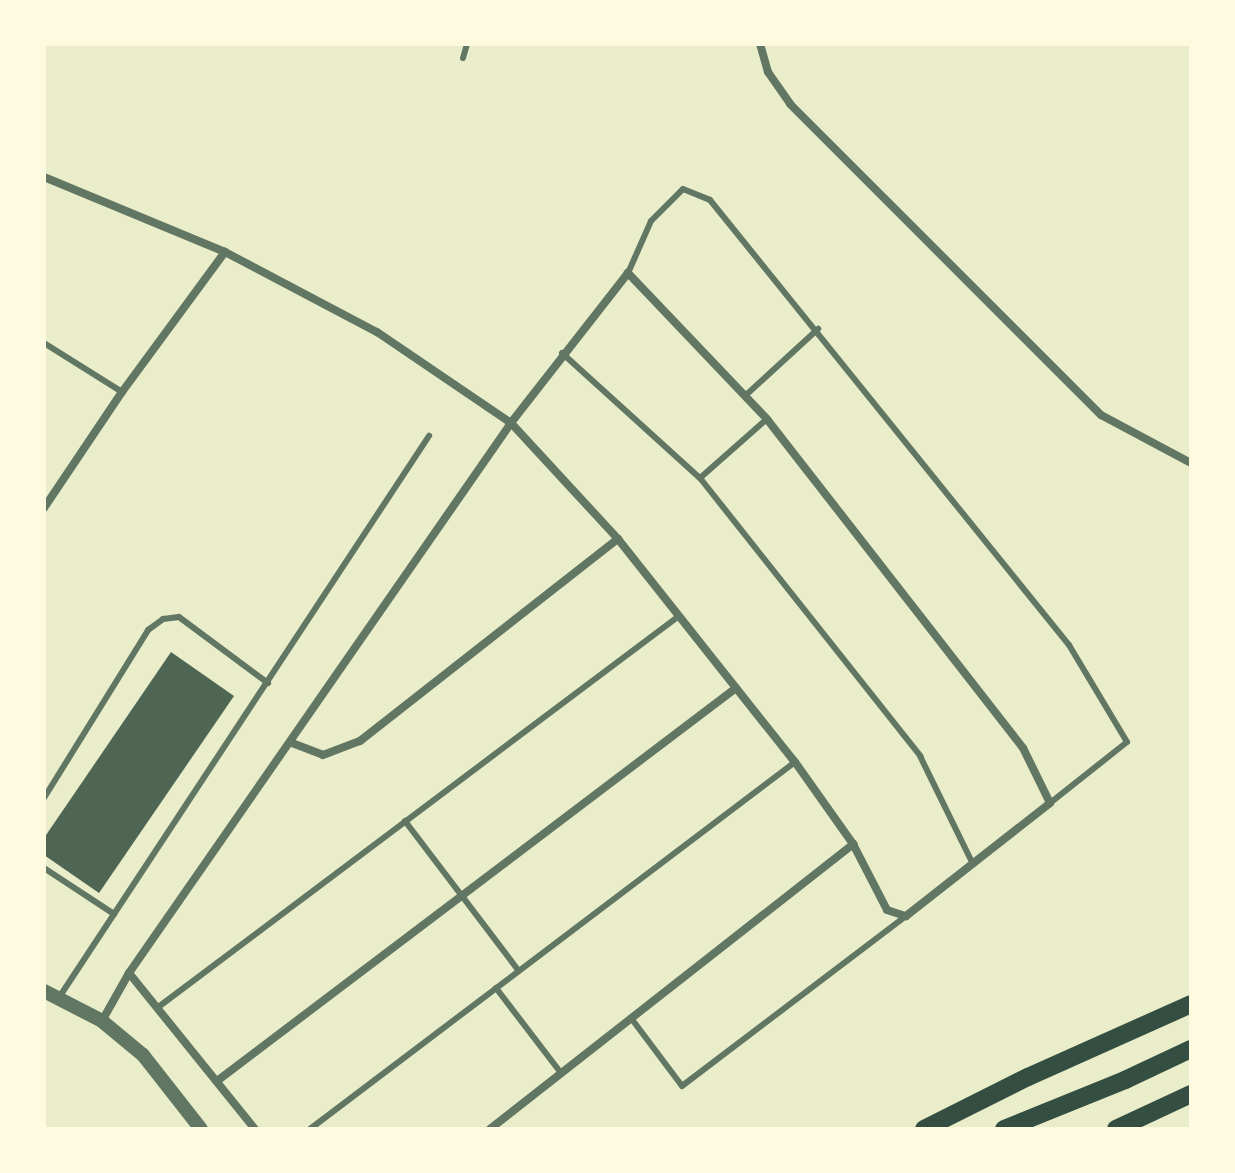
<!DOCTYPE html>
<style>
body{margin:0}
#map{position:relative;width:1235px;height:1173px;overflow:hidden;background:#e9edc9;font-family:"Alegreya Sans",sans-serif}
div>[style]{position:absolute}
.building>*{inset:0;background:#4f6655}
.service>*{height:6px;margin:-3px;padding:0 3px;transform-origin:3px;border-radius:3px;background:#617663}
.minor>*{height:8px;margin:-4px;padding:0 4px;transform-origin:4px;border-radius:4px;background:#617663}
.tertiary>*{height:14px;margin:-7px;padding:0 7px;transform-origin:7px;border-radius:7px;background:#617663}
.primary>*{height:18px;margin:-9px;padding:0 9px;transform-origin:9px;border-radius:9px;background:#344e41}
span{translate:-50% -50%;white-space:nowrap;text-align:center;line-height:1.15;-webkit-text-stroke:6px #fefae0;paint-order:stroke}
.frame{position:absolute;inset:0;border:46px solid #fefae0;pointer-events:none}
</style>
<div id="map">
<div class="building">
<div style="clip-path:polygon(171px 652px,234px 696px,99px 893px,44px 855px,44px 838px)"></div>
</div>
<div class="service">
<div style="left:463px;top:58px;width:15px;rotate:-74deg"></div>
<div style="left:628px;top:273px;width:57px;rotate:-66.1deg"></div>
<div style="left:651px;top:221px;width:45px;rotate:-45deg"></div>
<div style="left:683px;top:189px;width:29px;rotate:22deg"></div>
<div style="left:710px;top:200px;width:572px;rotate:51.11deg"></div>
<div style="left:1069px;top:645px;width:113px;rotate:59.1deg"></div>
<div style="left:1127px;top:742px;width:98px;rotate:141.6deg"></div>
<div style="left:44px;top:343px;width:92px;rotate:32.1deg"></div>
<div style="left:562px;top:353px;width:186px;rotate:42.2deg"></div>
<div style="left:700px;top:478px;width:355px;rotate:51.6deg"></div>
<div style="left:920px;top:756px;width:120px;rotate:63.9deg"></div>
<div style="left:746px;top:395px;width:98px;rotate:-42.5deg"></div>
<div style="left:700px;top:478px;width:89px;rotate:-41.4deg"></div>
<div style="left:44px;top:798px;width:198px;rotate:-58.2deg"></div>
<div style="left:148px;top:630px;width:19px;rotate:-36deg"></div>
<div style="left:163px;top:619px;width:16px;rotate:-7deg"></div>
<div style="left:179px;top:617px;width:111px;rotate:36.6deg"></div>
<div style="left:405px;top:821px;width:188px;rotate:52.8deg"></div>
<div style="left:44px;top:868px;width:84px;rotate:33.3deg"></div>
<div style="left:496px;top:988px;width:107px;rotate:52.6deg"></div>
<div style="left:60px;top:996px;width:671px;rotate:-56.62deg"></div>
<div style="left:157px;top:1008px;width:653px;rotate:-36.91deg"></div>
<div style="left:631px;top:1018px;width:85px;rotate:53.1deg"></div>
<div style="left:682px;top:1086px;width:281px;rotate:-37.2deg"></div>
<div style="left:310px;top:1129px;width:608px;rotate:-37.11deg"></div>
</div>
<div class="minor">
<div style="left:760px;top:44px;width:29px;rotate:74deg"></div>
<div style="left:768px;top:72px;width:39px;rotate:55deg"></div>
<div style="left:790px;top:104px;width:440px;rotate:45deg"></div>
<div style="left:1101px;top:415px;width:102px;rotate:28.1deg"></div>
<div style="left:44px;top:177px;width:196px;rotate:22.5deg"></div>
<div style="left:225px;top:252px;width:172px;rotate:27.8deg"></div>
<div style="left:377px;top:332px;width:162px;rotate:34.2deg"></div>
<div style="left:511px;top:423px;width:158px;rotate:47.3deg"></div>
<div style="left:618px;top:539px;width:285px;rotate:51.6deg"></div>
<div style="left:795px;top:762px;width:100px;rotate:54.7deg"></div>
<div style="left:853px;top:844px;width:74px;rotate:62.7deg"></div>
<div style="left:887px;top:910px;width:20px;rotate:18deg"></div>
<div style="left:906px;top:916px;width:183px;rotate:-38.1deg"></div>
<div style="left:1050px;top:803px;width:61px;rotate:-116.1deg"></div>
<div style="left:1023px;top:748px;width:417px;rotate:-127.9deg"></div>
<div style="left:767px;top:419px;width:202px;rotate:-133.6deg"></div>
<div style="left:628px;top:273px;width:190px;rotate:128deg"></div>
<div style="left:511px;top:423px;width:670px;rotate:124.78deg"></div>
<div style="left:129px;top:973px;width:55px;rotate:119.4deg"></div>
<div style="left:44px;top:508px;width:140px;rotate:-56.1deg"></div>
<div style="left:122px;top:392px;width:174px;rotate:-53.7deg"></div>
<div style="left:292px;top:743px;width:33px;rotate:21deg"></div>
<div style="left:323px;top:755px;width:40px;rotate:-21deg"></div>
<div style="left:360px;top:741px;width:328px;rotate:-38.1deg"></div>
<div style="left:129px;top:973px;width:201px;rotate:51.1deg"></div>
<div style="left:217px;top:1081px;width:651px;rotate:-37.13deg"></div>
<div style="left:490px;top:1129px;width:462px;rotate:-38.1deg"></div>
</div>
<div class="tertiary">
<div style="left:44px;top:991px;width:65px;rotate:27.3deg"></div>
<div style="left:102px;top:1021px;width:53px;rotate:39.7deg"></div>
<div style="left:143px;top:1055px;width:94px;rotate:51.9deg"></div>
</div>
<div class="primary">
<div style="left:924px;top:1129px;width:116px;rotate:-26.6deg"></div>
<div style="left:1028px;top:1077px;width:179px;rotate:-24.1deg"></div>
<div style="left:1004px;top:1129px;width:131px;rotate:-22deg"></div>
<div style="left:1125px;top:1080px;width:73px;rotate:-25.2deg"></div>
<div style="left:1116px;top:1129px;width:83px;rotate:-25deg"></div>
</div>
<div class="frame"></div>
</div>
